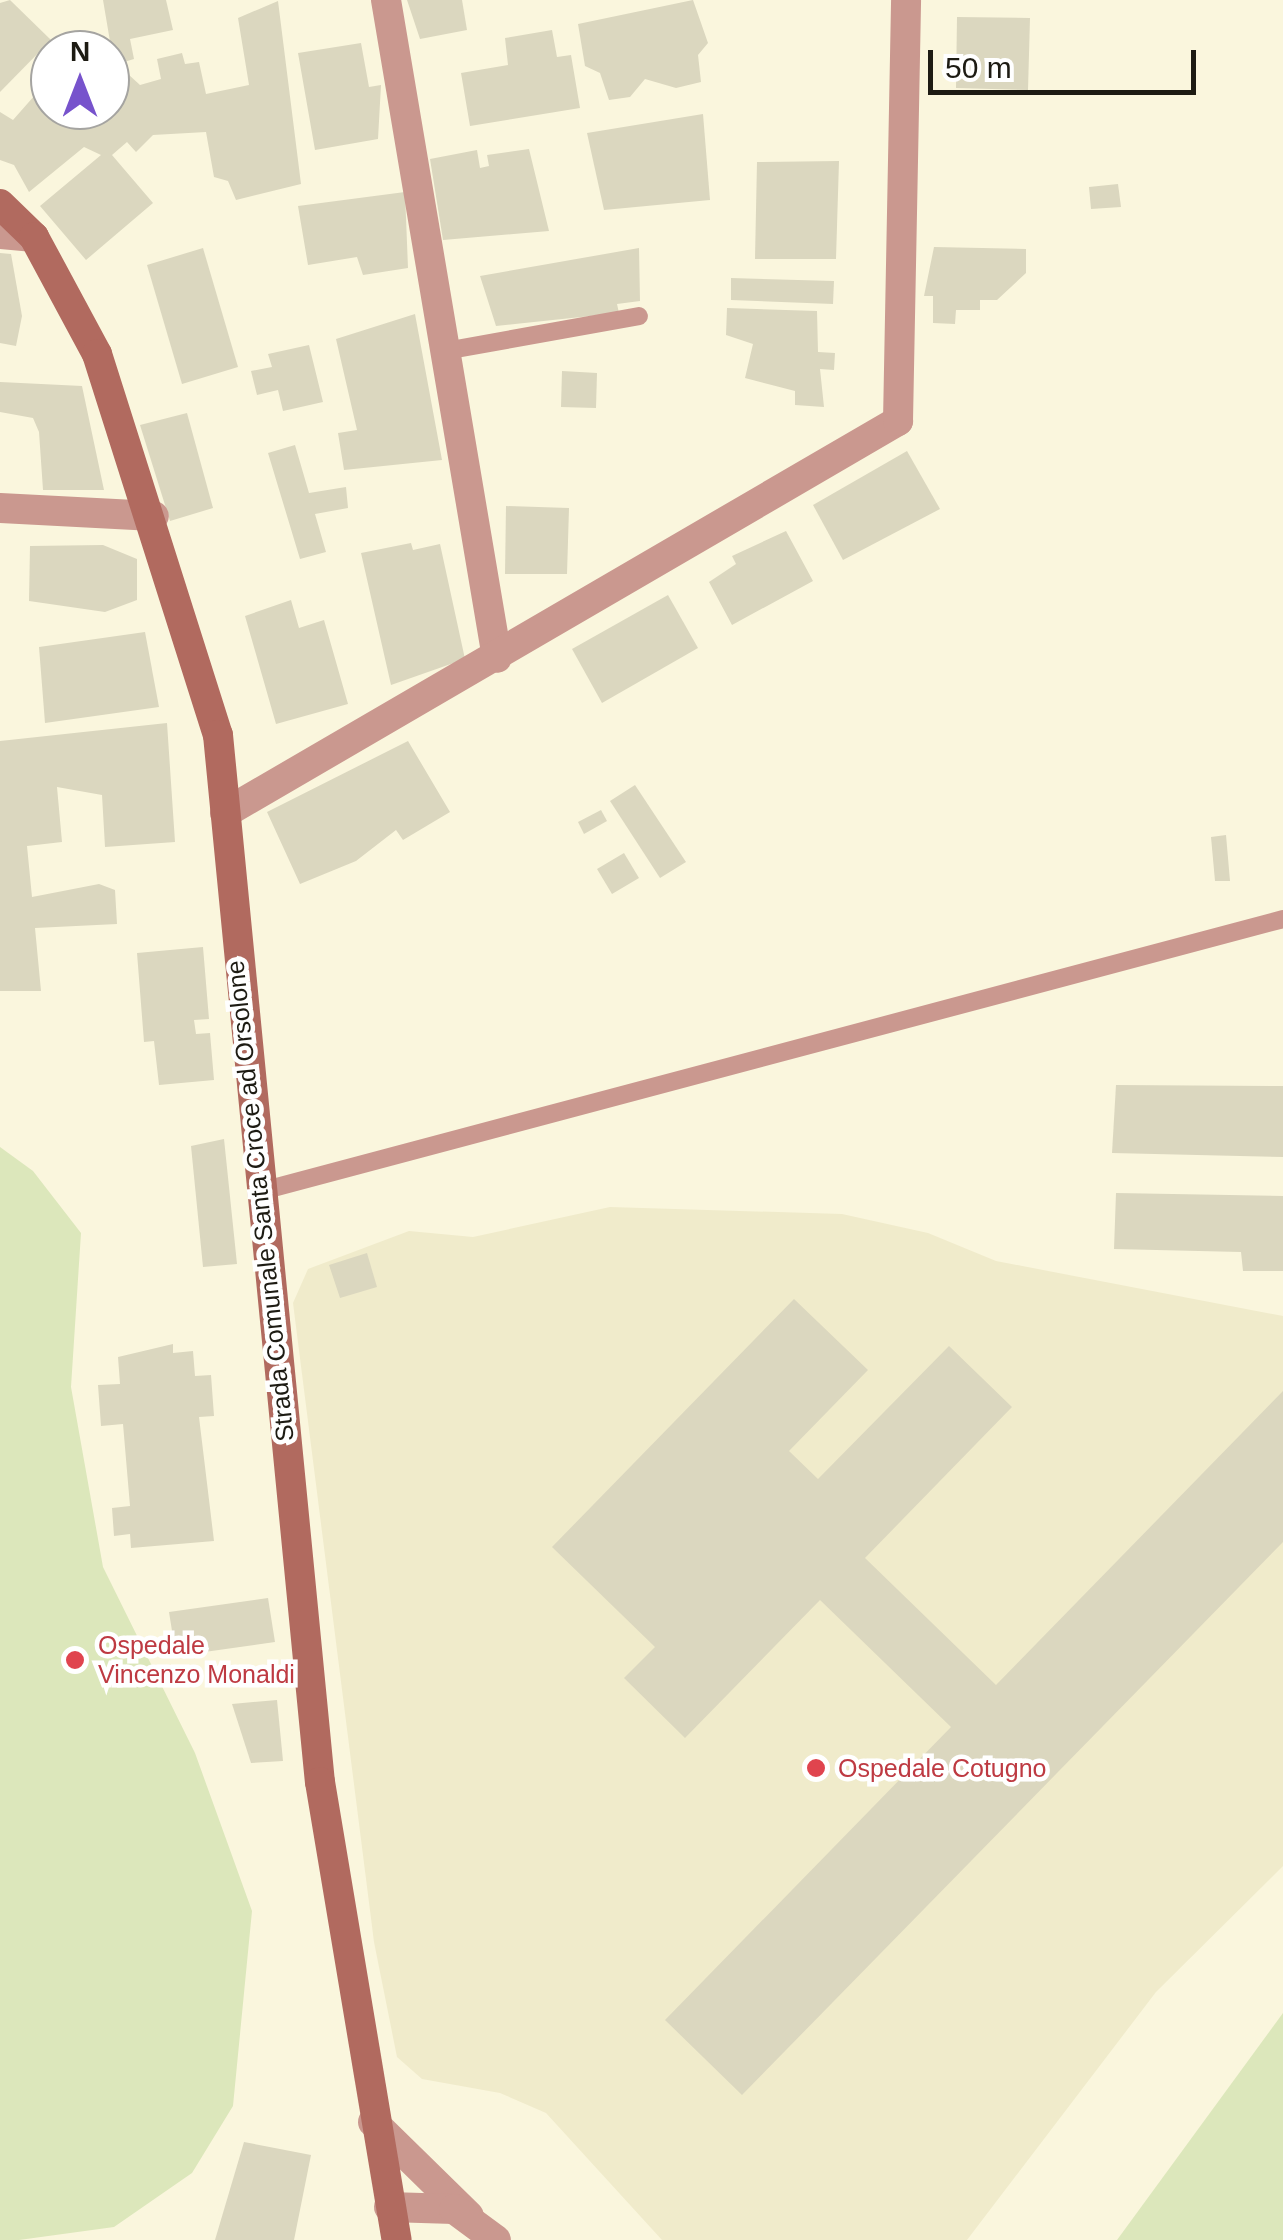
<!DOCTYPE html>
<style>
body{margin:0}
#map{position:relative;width:1283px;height:2240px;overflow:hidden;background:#faf6dd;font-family:Helvetica,sans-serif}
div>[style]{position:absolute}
.built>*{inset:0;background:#f0ebcb}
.green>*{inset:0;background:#dce7bb}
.building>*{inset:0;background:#dbd7bf}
.lane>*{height:18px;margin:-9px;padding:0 9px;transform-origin:9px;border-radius:9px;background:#ca988f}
.street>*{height:30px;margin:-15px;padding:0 15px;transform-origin:15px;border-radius:15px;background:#ca988f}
.secondary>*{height:30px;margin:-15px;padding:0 15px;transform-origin:15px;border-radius:15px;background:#b16a5f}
.dots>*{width:28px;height:28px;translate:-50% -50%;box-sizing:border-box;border:5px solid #fff;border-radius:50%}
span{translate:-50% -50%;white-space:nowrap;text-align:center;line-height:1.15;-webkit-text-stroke:9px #fff;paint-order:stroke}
.street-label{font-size:25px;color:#1d1b13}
.health-label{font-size:25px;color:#be3a42}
.left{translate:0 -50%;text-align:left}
.north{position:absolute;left:30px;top:30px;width:100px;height:100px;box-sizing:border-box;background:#fff;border:2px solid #a5a4a1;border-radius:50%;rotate:0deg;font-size:28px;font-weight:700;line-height:40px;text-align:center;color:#1d1b13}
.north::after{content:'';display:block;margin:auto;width:35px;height:45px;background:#7753cc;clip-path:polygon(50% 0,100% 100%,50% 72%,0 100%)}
.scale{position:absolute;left:928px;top:50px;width:268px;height:45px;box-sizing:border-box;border:5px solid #1d1b13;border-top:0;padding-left:12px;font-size:30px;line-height:35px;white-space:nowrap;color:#1d1b13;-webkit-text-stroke:8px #fff;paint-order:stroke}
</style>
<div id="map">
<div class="built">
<div style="clip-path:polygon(610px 1207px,842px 1214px,928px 1233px,996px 1261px,1283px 1316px,1283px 1866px,1156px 1992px,967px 2240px,662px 2240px,546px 2113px,500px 2093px,422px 2079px,397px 2057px,374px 1942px,293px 1303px,308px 1269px,409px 1231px,473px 1237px)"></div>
</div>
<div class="green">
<div style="clip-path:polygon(0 1147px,33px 1171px,81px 1233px,71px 1387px,103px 1567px,195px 1753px,252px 1911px,233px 2106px,192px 2173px,114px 2227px,19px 2240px,0 2240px)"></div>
<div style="clip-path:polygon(1283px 2013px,1283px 2240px,1117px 2240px)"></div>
</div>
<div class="building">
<div style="clip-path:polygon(10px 0,51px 40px,0 92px,0 3px)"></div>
<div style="clip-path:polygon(103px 0,166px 0,173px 30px,130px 39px,134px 59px,114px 65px)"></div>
<div style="clip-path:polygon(407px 0,462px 0,467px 30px,420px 39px)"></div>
<div style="clip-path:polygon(693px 0,708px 43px,698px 55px,701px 82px,676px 88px,645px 79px,630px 97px,609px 100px,600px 73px,585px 66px,578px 24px)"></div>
<div style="clip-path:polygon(278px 1px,301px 184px,236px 200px,228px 181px,214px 177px,206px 132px,153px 135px,136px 152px,127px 142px,112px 155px,153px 203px,86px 260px,40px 206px,101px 155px,84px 147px,29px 192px,14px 165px,0 160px,0 112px,13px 120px,50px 78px,50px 110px,110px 110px,110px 83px,128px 74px,140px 85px,161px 79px,157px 59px,182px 53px,185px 64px,199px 62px,206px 94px,249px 85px,238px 18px)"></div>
<div style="clip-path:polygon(957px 17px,1030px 18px,1028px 90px,956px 88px)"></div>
<div style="clip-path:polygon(552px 30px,557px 57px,571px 55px,580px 108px,470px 126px,461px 73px,508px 65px,505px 38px)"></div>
<div style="clip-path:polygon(361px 43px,369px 87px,381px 85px,378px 139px,315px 150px,298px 53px)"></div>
<div style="clip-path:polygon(703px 114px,710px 200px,604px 210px,587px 133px)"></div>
<div style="clip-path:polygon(529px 149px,549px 231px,443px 240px,430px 159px,477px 150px,480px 168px,489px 166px,487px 155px)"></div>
<div style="clip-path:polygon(839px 161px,836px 259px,755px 259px,757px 162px)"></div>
<div style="clip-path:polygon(1118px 184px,1121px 207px,1091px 209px,1089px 187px)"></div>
<div style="clip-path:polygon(405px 192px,408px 268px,363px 275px,357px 257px,308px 265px,298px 206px)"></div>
<div style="clip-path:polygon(934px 247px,1026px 249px,1026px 273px,997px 300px,980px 300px,980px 310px,956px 310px,955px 324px,933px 323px,933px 296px,924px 296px)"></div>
<div style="clip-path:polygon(203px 248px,238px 367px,182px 384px,147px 265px)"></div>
<div style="clip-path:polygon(639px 248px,640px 301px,617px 304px,619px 313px,496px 326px,480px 276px)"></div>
<div style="clip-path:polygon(0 253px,11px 254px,22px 316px,16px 346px,0 343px)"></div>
<div style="clip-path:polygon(731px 278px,834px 281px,833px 304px,731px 300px)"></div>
<div style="clip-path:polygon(727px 308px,817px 311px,818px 352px,835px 353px,834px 370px,820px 369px,824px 407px,795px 405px,795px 391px,745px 378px,753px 344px,726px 335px)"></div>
<div style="clip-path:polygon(415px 314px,442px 460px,344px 470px,338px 433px,357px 430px,336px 339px)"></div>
<div style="clip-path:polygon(309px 345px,323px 402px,283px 411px,278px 390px,257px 395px,251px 371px,272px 367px,268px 354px)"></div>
<div style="clip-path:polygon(562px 371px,597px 373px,596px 408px,561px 407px)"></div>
<div style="clip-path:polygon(0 382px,82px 386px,104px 490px,43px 490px,39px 432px,33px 418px,0 412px)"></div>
<div style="clip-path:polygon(187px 413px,213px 508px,170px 521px,140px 425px)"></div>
<div style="clip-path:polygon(295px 445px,309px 493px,346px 487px,348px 508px,315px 514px,326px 552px,300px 559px,268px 453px)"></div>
<div style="clip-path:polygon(907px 451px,940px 509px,843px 560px,813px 505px)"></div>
<div style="clip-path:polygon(506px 506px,569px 508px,567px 574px,505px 574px)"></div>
<div style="clip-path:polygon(786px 531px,813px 581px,732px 625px,709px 582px,736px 564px,732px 556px)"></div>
<div style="clip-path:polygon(411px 543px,413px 550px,440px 544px,465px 659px,391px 685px,361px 553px)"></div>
<div style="clip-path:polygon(103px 545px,137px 559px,137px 600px,105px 612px,29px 601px,30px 546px)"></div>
<div style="clip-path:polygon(668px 595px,698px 648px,602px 703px,572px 649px)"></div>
<div style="clip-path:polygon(291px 600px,299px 628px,324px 620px,348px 704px,276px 724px,245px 616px)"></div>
<div style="clip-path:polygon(145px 632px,159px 707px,45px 723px,39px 647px)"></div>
<div style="clip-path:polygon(167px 723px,175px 842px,105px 847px,102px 795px,57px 787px,62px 842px,27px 846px,32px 897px,99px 884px,115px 890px,117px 924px,35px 928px,41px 991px,0 991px,0 741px)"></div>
<div style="clip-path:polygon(408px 741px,450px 812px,403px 840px,396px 830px,356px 861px,300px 884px,267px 812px)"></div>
<div style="clip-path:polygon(635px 785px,686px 862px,660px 878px,610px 801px)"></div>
<div style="clip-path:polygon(601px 810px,607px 821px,584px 834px,578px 822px)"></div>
<div style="clip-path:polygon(1226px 835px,1230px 881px,1215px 881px,1211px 837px)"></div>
<div style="clip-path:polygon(624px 853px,639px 878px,612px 894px,597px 869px)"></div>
<div style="clip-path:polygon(203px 947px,209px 1019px,194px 1020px,196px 1034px,210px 1033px,214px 1080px,159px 1085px,154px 1041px,144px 1042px,137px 953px)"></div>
<div style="clip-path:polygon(1116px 1085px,1283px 1086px,1283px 1157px,1112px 1153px)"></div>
<div style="clip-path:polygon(224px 1139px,237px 1264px,203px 1267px,191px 1146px)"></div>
<div style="clip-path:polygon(1116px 1193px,1283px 1196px,1283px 1271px,1243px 1271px,1241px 1252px,1114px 1249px)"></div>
<div style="clip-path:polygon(367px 1253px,377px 1287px,340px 1298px,329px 1265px)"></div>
<div style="clip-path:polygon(794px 1299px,868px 1370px,789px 1451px,818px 1479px,949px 1346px,1012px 1407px,865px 1558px,996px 1685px,1283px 1391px,1283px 1542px,742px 2095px,665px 2020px,951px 1727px,820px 1600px,685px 1738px,624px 1678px,655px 1647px,552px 1547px)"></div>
<div style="clip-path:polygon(173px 1344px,173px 1353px,193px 1351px,195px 1376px,211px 1375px,214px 1416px,199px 1417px,214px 1541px,131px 1548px,130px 1534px,114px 1536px,112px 1508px,130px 1506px,123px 1424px,101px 1426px,98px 1385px,120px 1384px,118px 1357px)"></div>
<div style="clip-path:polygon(268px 1598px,275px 1642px,176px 1656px,169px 1612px)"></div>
<div style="clip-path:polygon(277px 1700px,283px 1761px,251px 1763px,232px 1704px)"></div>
<div style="clip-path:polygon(244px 2142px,311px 2155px,294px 2240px,215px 2240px)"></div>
</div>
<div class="lane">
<div style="left:445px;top:351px;width:197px;rotate:-10.2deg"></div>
<div style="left:258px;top:1192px;width:1061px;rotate:-14.91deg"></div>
</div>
<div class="street">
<div style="left:386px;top:0;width:667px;rotate:80.42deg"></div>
<div style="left:0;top:234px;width:34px;rotate:5deg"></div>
<div style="left:0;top:508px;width:154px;rotate:3deg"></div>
<div style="left:225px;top:813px;width:779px;rotate:-30.22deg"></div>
<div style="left:898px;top:421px;width:420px;rotate:-88.9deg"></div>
<div style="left:373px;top:2122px;width:134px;rotate:44.4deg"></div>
<div style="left:389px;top:2207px;width:65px;rotate:1.8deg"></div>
<div style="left:454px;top:2209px;width:52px;rotate:36.4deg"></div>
</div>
<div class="secondary">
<div style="left:0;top:204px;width:47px;rotate:44.1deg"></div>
<div style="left:34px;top:237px;width:133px;rotate:61.7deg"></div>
<div style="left:97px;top:354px;width:400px;rotate:72.4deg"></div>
<div style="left:218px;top:735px;width:1052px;rotate:84.44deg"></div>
<div style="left:320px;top:1782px;width:464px;rotate:80.5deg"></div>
</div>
<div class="dots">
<div style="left:75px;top:1660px;background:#e0444e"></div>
<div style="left:816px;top:1768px;background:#e0444e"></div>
</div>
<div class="street-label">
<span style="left:260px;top:1201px;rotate:-96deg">Strada Comunale Santa Croce ad Orsolone</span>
</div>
<div class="health-label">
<span class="left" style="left:98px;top:1660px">Ospedale<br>Vincenzo Monaldi</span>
<span class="left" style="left:838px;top:1768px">Ospedale Cotugno</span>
</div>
<div class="north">N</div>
<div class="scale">50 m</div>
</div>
